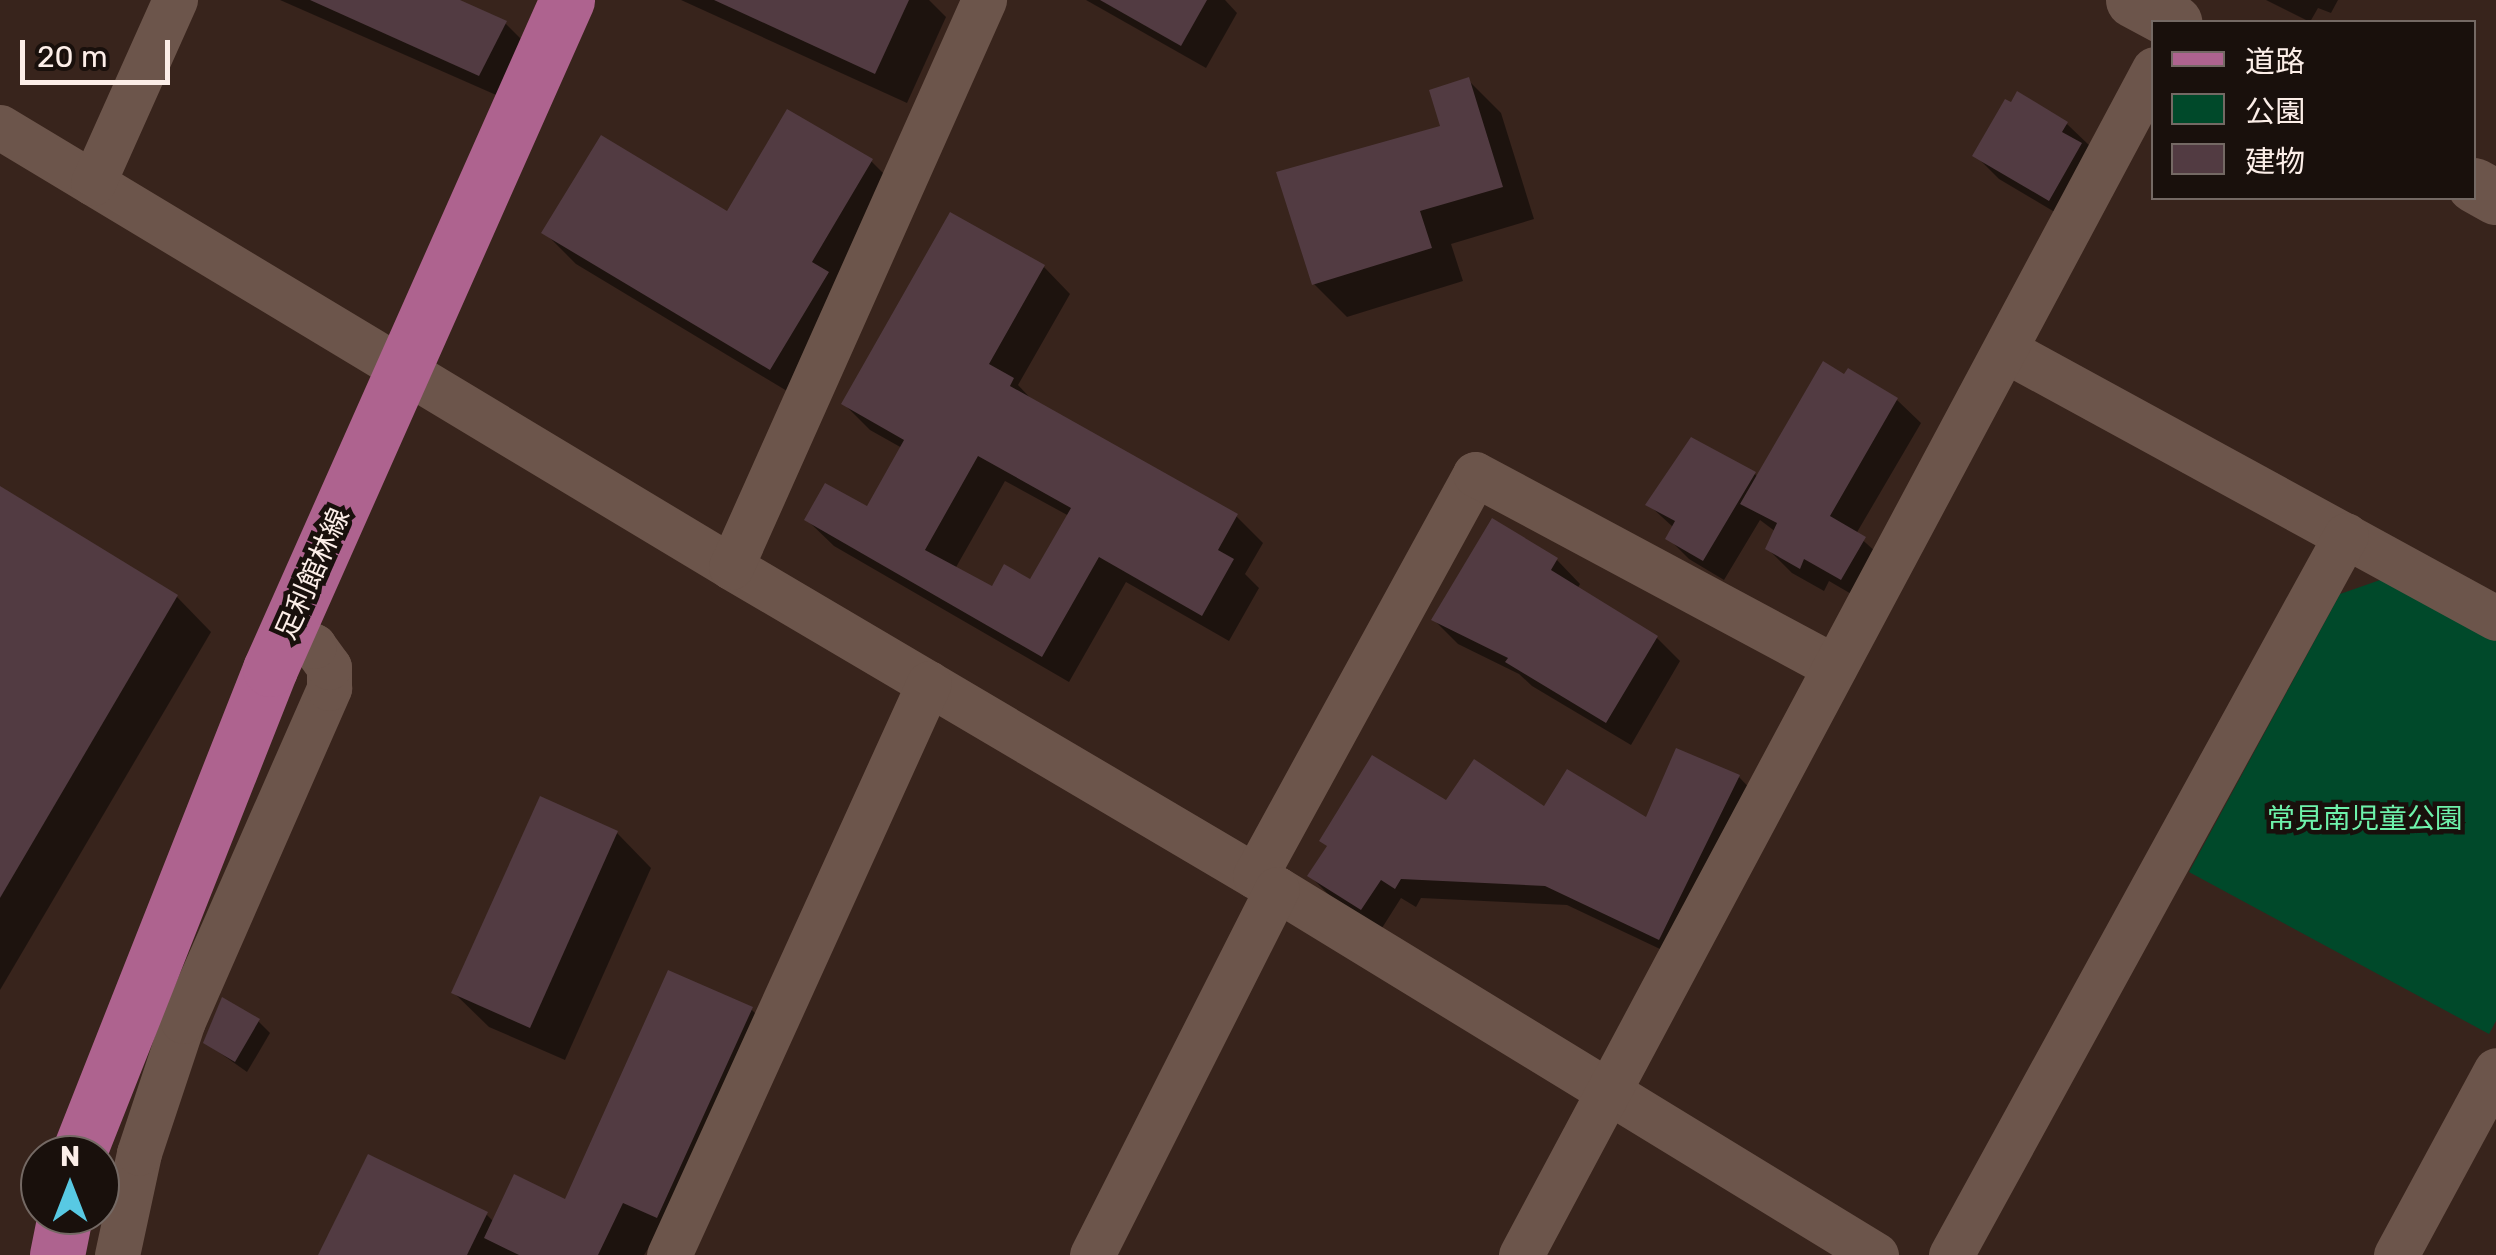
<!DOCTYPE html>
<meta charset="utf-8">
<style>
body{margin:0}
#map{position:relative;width:2496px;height:1255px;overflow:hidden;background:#38241c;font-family:Rubik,"Noto Sans JP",sans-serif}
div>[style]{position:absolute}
.green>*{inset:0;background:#00492a}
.shadow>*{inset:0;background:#0007}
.building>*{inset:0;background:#523b42}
.minor>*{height:45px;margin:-22.5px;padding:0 22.5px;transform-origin:22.5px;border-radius:22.5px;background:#6c554b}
.tertiary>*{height:55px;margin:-27.5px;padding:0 27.5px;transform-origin:27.5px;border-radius:27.5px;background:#6c554b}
.primary>*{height:55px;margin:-27.5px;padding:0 27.5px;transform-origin:27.5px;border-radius:27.5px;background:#ae638f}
span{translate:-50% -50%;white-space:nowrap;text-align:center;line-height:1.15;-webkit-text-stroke:9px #19100c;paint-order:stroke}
.street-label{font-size:28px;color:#fceee8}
.park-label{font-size:28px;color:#6ef2ab}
.legend{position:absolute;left:2151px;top:20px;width:325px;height:180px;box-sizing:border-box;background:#19100c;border:2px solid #746964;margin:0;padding:12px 18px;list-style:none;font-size:30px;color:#fceee8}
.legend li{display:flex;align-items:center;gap:20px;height:50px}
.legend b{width:50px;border:2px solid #746964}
.north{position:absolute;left:20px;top:1135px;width:100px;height:100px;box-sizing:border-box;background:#19100c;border:2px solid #746964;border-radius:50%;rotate:0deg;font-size:28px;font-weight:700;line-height:40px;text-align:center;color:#fceee8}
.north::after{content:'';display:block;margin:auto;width:35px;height:45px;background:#58c9e3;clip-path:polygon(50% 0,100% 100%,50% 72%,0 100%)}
.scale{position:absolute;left:20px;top:40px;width:150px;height:45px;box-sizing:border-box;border:5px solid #fceee8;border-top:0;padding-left:12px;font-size:30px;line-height:35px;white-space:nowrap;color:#fceee8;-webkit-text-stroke:8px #19100c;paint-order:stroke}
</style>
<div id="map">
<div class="green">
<div style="clip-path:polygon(2383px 579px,2496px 640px,2496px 1021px,2489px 1034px,2189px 872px,2340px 594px)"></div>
</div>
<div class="shadow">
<div style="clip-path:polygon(280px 0,450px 0,505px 23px,529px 47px,503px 98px)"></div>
<div style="clip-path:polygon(681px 0,929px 0,946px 17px,907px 103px)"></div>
<div style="clip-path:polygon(1086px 0,1225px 0,1237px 13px,1206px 68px)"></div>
<div style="clip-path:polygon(2266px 0,2338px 0,2331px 13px,2318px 8px,2310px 22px)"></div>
<div style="clip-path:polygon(1468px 80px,1501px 113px,1534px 219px,1451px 244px,1463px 281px,1347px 317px,1314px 284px,1443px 128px)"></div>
<div style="clip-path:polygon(2067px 124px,2091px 147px,2073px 223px,1999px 179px,1975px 155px)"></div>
<div style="clip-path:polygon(871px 161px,903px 193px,802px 400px,576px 264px,544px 232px,728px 214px)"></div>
<div style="clip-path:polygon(evenodd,1044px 267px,1070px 294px,1018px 385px,1036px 404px,1236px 516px,1263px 543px,1245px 574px,1259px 588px,1229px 641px,1126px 582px,1069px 682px,834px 546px,807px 520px,868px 509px,902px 448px,870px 430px,844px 404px,1044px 267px,1005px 481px,1069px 516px,1031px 582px,993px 589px,955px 569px,1005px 481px)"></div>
<div style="clip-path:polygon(1897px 400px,1921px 423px,1856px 534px,1888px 563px,1865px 602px,1829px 581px,1824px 591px,1792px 573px,1768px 549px,1776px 532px,1760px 520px,1724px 580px,1689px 559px,1668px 538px,1674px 528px,1649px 505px,1755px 474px,1758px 478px)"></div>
<div style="clip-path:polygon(0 489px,177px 597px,211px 632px,0 990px)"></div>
<div style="clip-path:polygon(1557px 560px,1580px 584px,1577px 589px,1657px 638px,1680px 661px,1631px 745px,1532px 686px,1519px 674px,1458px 644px,1434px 620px)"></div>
<div style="clip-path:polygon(1739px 777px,1758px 797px,1679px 958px,1567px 905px,1421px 898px,1416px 907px,1401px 898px,1382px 928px,1330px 896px,1310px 876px,1447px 803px,1647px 820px)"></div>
<div style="clip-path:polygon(617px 833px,651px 868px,565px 1060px,489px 1027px,454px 993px)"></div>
<div style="clip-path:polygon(751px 1009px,783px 1041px,644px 1255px,321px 1255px,486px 1214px,494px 1222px,567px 1202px)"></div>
<div style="clip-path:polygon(258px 1021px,270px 1033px,247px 1072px,206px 1043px)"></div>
</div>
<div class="building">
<div style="clip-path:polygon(310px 0,460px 0,507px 21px,479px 76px)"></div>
<div style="clip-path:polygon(714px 0,909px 0,875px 74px)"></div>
<div style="clip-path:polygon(1100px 0,1207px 0,1181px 46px)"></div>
<div style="clip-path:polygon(1469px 77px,1503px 187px,1420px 211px,1432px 248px,1312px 285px,1276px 172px,1440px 126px,1429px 90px)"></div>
<div style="clip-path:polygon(2017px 91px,2068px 122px,2062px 132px,2082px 143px,2049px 201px,1972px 156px,2005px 99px,2011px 102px)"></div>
<div style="clip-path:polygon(787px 109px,873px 159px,812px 262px,829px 272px,770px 370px,541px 233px,601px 135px,727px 211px)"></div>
<div style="clip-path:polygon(evenodd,950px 212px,1045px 265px,989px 364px,1014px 378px,1010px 386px,1238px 514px,1218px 550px,1234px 559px,1202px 616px,1099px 557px,1042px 657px,804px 520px,825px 483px,867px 506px,904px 440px,841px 404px,950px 212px,978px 456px,1071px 508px,1030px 579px,1004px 564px,992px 586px,925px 550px,978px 456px)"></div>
<div style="clip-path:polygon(1823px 361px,1844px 374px,1848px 368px,1898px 398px,1830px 516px,1866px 537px,1841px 580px,1804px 559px,1800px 569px,1765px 549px,1777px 523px,1740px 504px)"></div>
<div style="clip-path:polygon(1691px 437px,1756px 472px,1703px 561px,1665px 539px,1675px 521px,1645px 505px)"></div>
<div style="clip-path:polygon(0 486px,178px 595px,0 898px)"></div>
<div style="clip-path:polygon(1492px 518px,1558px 558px,1551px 570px,1658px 636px,1606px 723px,1505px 662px,1508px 658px,1431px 620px)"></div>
<div style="clip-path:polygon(1676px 748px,1740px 775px,1659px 940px,1545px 886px,1401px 879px,1395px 889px,1381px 880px,1361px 910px,1307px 876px,1327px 846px,1319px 841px,1372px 755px,1446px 800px,1474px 759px,1544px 806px,1567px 769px,1646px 817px)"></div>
<div style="clip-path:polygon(540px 796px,618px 831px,530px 1028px,451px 993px)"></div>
<div style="clip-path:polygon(668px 970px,753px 1007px,657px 1218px,623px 1203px,598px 1255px,519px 1255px,484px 1238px,514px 1174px,565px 1199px)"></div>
<div style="clip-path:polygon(222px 997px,260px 1019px,235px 1062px,203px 1043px)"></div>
<div style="clip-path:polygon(368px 1154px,488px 1212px,467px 1255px,318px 1255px)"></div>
</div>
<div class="minor">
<div style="left:0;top:127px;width:853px;rotate:31.04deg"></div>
<div style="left:731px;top:567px;width:634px;rotate:30.53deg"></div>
<div style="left:1277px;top:889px;width:702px;rotate:31.43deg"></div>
<div style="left:93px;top:183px;width:201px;rotate:-65.9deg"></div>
<div style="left:2005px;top:350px;width:559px;rotate:28.63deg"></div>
<div style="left:731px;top:567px;width:621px;rotate:-65.95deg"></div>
<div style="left:1255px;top:876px;width:458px;rotate:-61.3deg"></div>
<div style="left:1475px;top:474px;width:408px;rotate:28.2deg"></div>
<div style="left:117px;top:1255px;width:104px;rotate:-77.8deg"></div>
<div style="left:139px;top:1153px;width:139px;rotate:-71.6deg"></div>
<div style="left:183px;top:1021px;width:364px;rotate:-66.3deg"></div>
<div style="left:329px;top:688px;width:21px;rotate:-90deg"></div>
<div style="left:329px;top:667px;width:26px;rotate:-126deg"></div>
<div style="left:314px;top:646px;width:30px;rotate:-154deg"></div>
<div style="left:669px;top:1255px;width:628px;rotate:-65.56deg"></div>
<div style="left:1092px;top:1255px;width:410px;rotate:-63.2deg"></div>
<div style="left:1521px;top:1255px;width:1344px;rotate:-61.91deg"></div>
<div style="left:1951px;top:1255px;width:821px;rotate:-61.25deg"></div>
<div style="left:2396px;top:1255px;width:210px;rotate:-61.6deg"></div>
</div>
<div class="tertiary">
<div style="left:2133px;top:0;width:47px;rotate:28.2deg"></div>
<div style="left:2474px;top:185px;width:25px;rotate:29deg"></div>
</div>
<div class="primary">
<div style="left:78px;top:1155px;width:523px;rotate:-68.44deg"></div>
<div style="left:270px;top:669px;width:732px;rotate:-66.06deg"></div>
<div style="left:57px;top:1255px;width:41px;rotate:-78.7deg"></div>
</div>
<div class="street-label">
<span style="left:313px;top:574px;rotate:-66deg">足利館林線</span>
</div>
<div class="park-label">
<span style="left:2365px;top:819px">常見南児童公園</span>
</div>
<ul class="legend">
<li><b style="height:12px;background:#ae638f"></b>道路</li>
<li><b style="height:28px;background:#00492a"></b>公園</li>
<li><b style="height:28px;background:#523b42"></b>建物</li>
</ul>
<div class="north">N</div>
<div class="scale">20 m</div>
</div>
